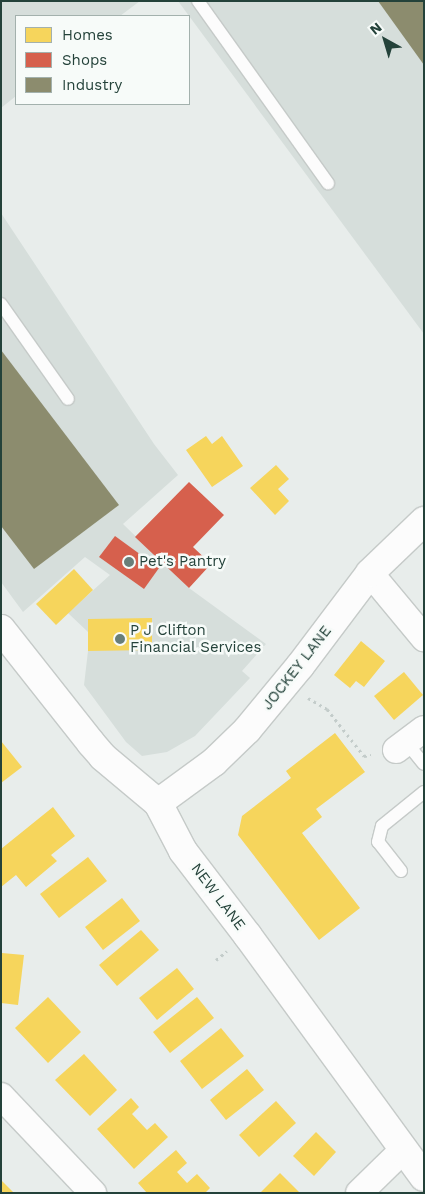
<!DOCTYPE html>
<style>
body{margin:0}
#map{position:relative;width:425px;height:1194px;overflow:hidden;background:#e8edeb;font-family:"Work Sans",sans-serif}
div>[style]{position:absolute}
.built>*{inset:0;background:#d6dedb}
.homes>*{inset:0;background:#f6d55c}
.shops>*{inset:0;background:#d6604d}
.industry>*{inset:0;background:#8c8c6e}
.path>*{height:3px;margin-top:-1.5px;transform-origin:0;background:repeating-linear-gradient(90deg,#c3ccca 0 2.5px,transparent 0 6.5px)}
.roads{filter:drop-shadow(1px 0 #c5cac8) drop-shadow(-1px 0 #c5cac8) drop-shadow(0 1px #c5cac8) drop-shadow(0 -1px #c5cac8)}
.service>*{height:12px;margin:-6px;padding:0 6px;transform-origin:6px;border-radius:6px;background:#fcfcfc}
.minor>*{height:26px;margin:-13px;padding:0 13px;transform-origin:13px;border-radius:13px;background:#fcfcfc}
.tertiary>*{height:28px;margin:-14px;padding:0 14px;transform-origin:14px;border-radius:14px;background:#fcfcfc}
.dots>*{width:14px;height:14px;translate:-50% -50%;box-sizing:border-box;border:2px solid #f7fbf9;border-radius:50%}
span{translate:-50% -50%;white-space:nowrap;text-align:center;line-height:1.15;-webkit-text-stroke:5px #f7fbf9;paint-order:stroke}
.poi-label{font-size:15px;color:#24423a}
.left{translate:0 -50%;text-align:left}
.street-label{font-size:15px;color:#24423a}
.frame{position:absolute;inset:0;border:2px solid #24423a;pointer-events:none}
.legend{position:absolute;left:15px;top:15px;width:175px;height:90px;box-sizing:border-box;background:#f7fbf9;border:1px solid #a3b1ad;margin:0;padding:6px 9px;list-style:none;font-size:15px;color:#24423a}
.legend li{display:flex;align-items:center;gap:10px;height:25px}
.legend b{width:25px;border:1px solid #a3b1ad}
.north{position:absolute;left:360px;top:15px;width:50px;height:50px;-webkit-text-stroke:4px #f7fbf9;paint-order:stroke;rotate:321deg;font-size:14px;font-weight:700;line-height:20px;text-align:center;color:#24423a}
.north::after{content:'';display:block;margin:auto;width:18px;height:22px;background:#24423a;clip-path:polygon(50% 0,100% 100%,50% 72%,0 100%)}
</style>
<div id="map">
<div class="built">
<div style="clip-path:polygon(1px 1px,140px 1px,120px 16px,16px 16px,16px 96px,1px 108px)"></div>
<div style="clip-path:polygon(178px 1px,424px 1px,424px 334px)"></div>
<div style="clip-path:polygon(1px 213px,154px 444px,178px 475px,123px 524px,189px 588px,266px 644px,242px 671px,250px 678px,195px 736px,167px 752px,142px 756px,126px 742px,84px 685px,88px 651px,88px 632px,68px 613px,110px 575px,85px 557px,23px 612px,1px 582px)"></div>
</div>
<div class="homes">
<div style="clip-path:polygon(206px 436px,212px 444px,222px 436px,243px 466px,212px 487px,186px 450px)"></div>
<div style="clip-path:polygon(276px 465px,289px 479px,278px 489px,289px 501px,275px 515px,250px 488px)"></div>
<div style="clip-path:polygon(74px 569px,93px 590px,56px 625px,36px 604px)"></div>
<div style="clip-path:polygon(152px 618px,152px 650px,88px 651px,88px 619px)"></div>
<div style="clip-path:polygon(361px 641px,385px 661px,364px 687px,356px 681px,350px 688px,334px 675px)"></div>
<div style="clip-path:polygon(404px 672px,423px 695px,394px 720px,374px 696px)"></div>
<div style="clip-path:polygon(335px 733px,365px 772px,316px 809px,322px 817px,302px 833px,360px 908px,319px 940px,238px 835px,242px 816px,291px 778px,286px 771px)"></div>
<div style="clip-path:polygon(1px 741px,22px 767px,1px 783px)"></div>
<div style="clip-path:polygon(53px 807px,75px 836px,51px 855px,57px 861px,26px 887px,16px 875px,1px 887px,1px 849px)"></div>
<div style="clip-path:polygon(88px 857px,107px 881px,59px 918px,40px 894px)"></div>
<div style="clip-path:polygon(122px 898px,140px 921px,103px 950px,85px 927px)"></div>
<div style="clip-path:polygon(141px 930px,159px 950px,117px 986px,99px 965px)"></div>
<div style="clip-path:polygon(2px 953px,24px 955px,18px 1005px,1px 1003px)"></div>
<div style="clip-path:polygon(177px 968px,194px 989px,157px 1020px,139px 998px)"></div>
<div style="clip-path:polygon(48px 997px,81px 1032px,48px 1063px,15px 1028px)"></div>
<div style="clip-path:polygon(197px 997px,214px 1018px,170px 1053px,153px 1032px)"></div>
<div style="clip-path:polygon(221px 1028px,244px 1056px,202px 1089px,180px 1061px)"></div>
<div style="clip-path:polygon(84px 1054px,117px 1090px,90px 1116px,55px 1080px)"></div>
<div style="clip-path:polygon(247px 1069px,264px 1090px,226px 1120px,210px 1100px)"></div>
<div style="clip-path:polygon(131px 1098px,139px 1107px,132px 1114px,147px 1130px,155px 1123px,168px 1137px,134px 1169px,97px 1129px)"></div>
<div style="clip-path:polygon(276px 1101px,296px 1123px,259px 1157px,239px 1135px)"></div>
<div style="clip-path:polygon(316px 1132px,336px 1152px,314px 1176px,293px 1156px)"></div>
<div style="clip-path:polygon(176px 1150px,187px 1163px,177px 1172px,187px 1183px,197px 1174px,210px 1188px,205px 1193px,147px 1193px,138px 1183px)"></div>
<div style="clip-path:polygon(280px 1173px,300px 1193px,260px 1193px)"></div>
<div style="clip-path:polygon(1px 1180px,14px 1193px,1px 1193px)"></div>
</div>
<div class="shops">
<div style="clip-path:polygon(189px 482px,224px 515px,193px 547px,211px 564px,189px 588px,135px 537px)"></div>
<div style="clip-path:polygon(115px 536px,159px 568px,144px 589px,99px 557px)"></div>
</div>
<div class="industry">
<div style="clip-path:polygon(378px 1px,424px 1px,424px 65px)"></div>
<div style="clip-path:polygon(1px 350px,119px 505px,34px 569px,1px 526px)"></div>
</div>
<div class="path">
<div style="left:308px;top:698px;width:22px;rotate:30deg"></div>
<div style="left:327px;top:709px;width:60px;rotate:51.8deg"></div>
<div style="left:364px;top:756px;width:7px;rotate:-8deg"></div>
<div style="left:216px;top:960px;width:14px;rotate:-39deg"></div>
</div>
<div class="roads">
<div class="service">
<div style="left:198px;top:1px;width:224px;rotate:54.5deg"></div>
<div style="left:1px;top:304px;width:116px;rotate:54.8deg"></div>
<div style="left:406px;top:742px;width:28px;rotate:51deg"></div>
<div style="left:401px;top:871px;width:37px;rotate:-128deg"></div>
<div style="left:378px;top:842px;width:16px;rotate:-76deg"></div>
<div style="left:382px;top:826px;width:54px;rotate:-39deg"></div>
</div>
<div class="minor">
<div style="left:370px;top:573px;width:85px;rotate:50.3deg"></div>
<div style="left:396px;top:750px;width:35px;rotate:-37deg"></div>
<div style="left:1px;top:1096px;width:134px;rotate:46.5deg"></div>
<div style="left:359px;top:1193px;width:62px;rotate:-44.3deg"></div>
</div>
<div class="tertiary">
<div style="left:1px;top:629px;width:145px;rotate:51.7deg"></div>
<div style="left:91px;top:743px;width:18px;rotate:49deg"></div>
<div style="left:103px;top:757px;width:72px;rotate:39.9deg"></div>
<div style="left:158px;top:803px;width:54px;rotate:62.5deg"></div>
<div style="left:183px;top:851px;width:107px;rotate:52.6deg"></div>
<div style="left:248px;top:936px;width:298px;rotate:53.9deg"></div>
<div style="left:158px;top:803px;width:69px;rotate:-36.2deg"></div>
<div style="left:214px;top:762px;width:46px;rotate:-44.1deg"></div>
<div style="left:247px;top:730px;width:83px;rotate:-50.4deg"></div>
<div style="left:300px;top:666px;width:116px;rotate:-53deg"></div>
<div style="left:370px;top:573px;width:75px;rotate:-43.9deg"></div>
</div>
</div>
<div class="dots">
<div style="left:129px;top:562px;background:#697e78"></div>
<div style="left:120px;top:639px;background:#697e78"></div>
</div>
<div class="poi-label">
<span class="left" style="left:139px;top:562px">Pet's Pantry</span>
<span class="left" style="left:130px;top:639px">P J Clifton<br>Financial Services</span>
</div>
<div class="street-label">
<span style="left:297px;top:668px;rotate:-52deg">JOCKEY LANE</span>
<span style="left:218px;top:897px;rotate:53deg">NEW LANE</span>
</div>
<div class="frame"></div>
<ul class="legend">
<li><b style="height:14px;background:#f6d55c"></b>Homes</li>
<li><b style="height:14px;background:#d6604d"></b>Shops</li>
<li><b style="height:14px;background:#8c8c6e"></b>Industry</li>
</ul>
<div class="north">N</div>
</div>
